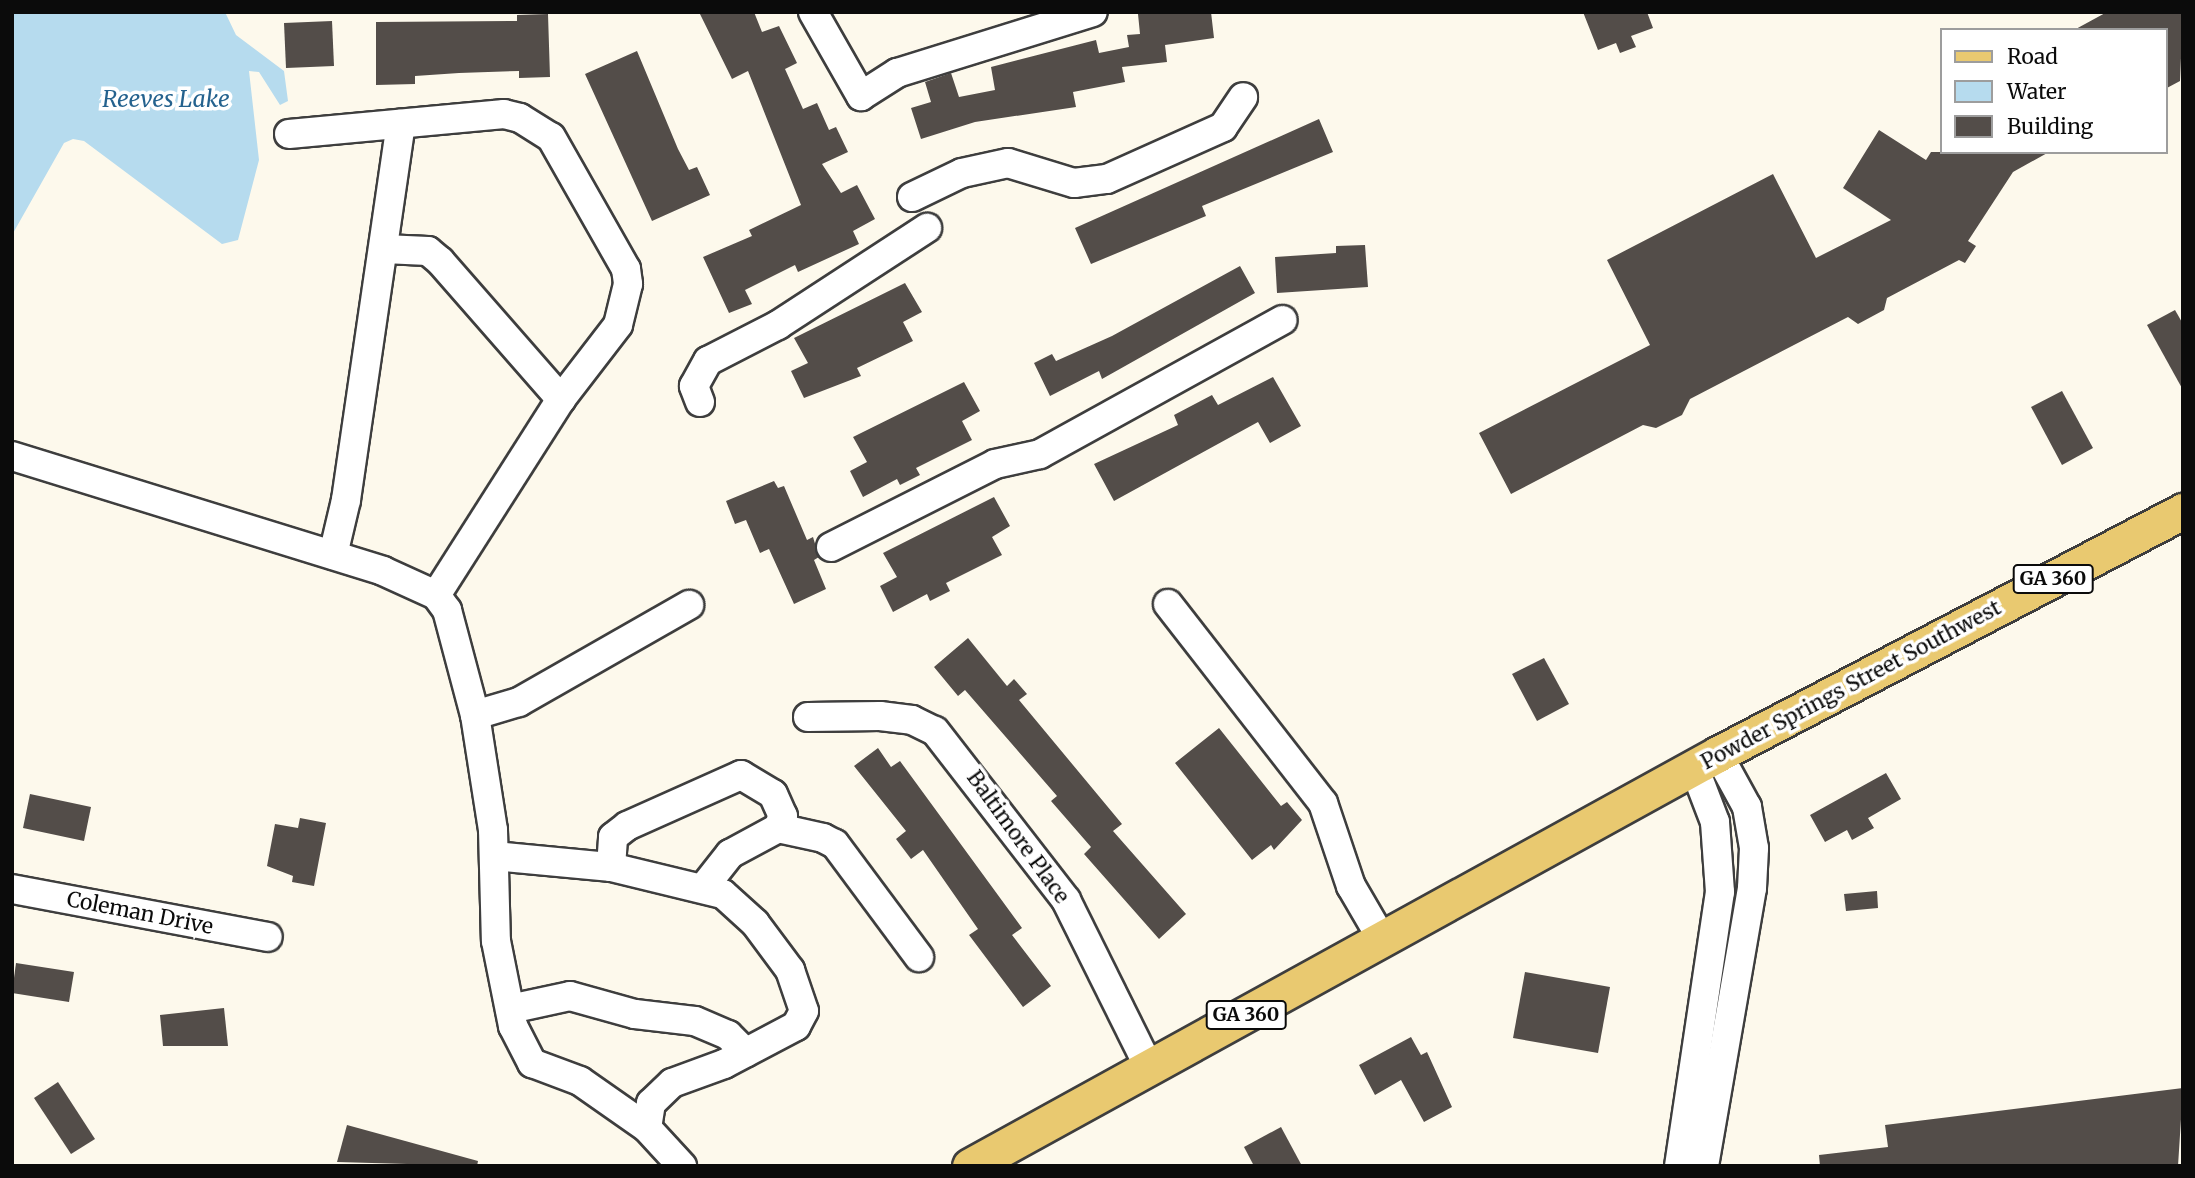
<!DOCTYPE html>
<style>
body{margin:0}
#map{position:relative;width:2195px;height:1178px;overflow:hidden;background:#fdf9ec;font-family:Merriweather,serif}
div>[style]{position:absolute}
.water>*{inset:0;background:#b6dbee}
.building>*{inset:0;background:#534d49}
.roads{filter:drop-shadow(2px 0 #3e3e3e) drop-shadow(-2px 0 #3e3e3e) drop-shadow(0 2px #3e3e3e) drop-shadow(0 -2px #3e3e3e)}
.minor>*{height:28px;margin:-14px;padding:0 14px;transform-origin:14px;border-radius:14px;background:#fff}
.major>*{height:35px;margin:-17.5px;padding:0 17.5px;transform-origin:17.5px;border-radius:17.5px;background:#e9c970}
span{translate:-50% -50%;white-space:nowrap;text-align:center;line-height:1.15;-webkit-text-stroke:7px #fff;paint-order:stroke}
.shield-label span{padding:2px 5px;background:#fff;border:2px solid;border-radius:5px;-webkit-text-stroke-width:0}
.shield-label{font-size:19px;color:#0b0b0b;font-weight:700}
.street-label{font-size:21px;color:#0b0b0b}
.water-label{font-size:23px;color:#24628e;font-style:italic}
.frame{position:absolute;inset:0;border:14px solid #0b0b0b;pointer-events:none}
.legend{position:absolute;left:1940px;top:28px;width:228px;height:126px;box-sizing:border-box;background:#fff;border:2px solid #9d9d9d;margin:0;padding:9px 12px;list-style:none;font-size:21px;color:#0b0b0b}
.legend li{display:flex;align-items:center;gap:14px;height:35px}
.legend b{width:35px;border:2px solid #9d9d9d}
</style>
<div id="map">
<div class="water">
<div style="clip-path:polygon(12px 12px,225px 12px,236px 35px,284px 71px,288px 101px,280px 105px,259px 72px,249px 71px,259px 160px,238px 240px,222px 244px,84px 141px,73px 139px,64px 143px,12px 235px)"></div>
</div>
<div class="building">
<div style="clip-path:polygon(699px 12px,754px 12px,762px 32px,779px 26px,797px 63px,785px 69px,803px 109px,817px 103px,829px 130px,836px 127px,848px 152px,822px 164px,841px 193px,857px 185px,875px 219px,853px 231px,859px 244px,798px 272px,795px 265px,745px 290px,752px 304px,729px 313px,703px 257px,752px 236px,749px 230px,801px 205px,748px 71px,732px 79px)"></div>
<div style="clip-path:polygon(1211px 12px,1214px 38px,1165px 45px,1167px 62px,1122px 67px,1125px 82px,1073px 92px,1076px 107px,975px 122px,921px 139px,911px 108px,931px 102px,925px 82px,951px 73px,959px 97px,995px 90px,991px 67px,1096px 40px,1099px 53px,1129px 47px,1127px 35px,1140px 34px,1138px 14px)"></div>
<div style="clip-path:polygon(1583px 12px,1647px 12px,1653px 28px,1631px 36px,1636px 47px,1620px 53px,1616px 43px,1598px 50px)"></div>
<div style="clip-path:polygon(2107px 12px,2183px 12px,2180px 81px,2165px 89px,2165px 30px,2074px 30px)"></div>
<div style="clip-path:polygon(548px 14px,550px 77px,519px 78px,519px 71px,459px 73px,415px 76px,415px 84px,376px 85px,376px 22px,517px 21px,517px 15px)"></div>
<div style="clip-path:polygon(332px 21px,334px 66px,286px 68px,284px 23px)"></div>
<div style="clip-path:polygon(637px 51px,678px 149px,689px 170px,697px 167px,710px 195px,652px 221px,585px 74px)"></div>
<div style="clip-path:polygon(1319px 119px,1333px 152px,1202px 206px,1206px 216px,1091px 264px,1075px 228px)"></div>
<div style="clip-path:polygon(1879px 130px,1926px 160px,1931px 152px,2049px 152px,2013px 172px,1968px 241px,1976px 246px,1965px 263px,1959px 260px,1887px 298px,1884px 310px,1858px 324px,1848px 317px,1690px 399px,1682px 415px,1656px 428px,1643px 425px,1511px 494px,1479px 433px,1650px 345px,1607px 260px,1773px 174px,1816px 258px,1891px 220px,1843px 188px)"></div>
<div style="clip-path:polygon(1365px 245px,1368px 287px,1277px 293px,1275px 257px,1336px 253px,1336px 246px)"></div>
<div style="clip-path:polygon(1240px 266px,1255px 293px,1102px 379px,1099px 371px,1050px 396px,1034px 363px,1052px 354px,1056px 361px,1112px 336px)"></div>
<div style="clip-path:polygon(905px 283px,922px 312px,903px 322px,913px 341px,857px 368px,861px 376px,804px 398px,791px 371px,808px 363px,794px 338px)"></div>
<div style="clip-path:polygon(2175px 310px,2183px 324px,2183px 390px,2147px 325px)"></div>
<div style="clip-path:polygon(1273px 377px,1301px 426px,1270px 443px,1258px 422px,1114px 501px,1094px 464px,1178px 425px,1174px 415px,1212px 395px,1218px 405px)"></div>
<div style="clip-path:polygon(964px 382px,980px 411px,962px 421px,972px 440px,916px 468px,920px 475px,900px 485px,897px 479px,863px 497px,850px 471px,867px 462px,853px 437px)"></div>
<div style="clip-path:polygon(2062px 391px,2093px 448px,2062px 465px,2031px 407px)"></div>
<div style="clip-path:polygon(774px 481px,778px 488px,784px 486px,807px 540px,813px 537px,819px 557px,814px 560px,826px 589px,794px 604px,769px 549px,760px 553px,746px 520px,735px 524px,726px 501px)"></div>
<div style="clip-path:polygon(994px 497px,1010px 526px,992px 537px,1002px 555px,946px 583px,950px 591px,930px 601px,927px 594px,893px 612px,880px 586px,897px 577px,883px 553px)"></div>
<div style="clip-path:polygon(968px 638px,1007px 686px,1014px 679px,1027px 694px,1019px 700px,1122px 824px,1113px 831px,1186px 914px,1159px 939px,1084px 854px,1091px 847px,1051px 801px,1057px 796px,965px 690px,958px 696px,934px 667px)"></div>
<div style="clip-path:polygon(1544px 658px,1569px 704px,1537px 721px,1512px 674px)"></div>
<div style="clip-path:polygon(1219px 728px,1281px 806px,1287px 802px,1302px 820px,1274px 850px,1271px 845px,1252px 860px,1175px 763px)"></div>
<div style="clip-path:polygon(878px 748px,891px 767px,900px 761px,1022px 928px,1012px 935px,1051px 986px,1023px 1007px,969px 935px,978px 929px,923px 850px,911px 859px,896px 839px,906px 831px,854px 766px)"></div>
<div style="clip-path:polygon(1886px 773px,1901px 799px,1868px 818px,1874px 828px,1852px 840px,1847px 830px,1825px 842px,1810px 815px)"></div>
<div style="clip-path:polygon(30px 794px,91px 807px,84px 841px,23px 828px)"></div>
<div style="clip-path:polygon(300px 818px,326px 823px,314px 886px,292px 882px,293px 876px,267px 866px,275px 824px,298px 828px)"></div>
<div style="clip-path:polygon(1877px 891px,1878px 908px,1846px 911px,1844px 894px)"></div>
<div style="clip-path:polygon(16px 963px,74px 972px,69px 1002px,12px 993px)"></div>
<div style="clip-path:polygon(1525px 972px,1610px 987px,1598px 1053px,1513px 1038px)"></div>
<div style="clip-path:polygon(224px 1008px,228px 1046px,163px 1046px,160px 1015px)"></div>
<div style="clip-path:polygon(1411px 1037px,1421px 1055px,1427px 1052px,1452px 1107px,1424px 1122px,1401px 1080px,1375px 1095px,1359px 1065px)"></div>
<div style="clip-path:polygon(58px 1082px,95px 1139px,71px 1154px,34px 1098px)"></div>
<div style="clip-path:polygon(2183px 1088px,2178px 1166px,1820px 1166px,1819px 1155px,1888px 1147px,1885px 1125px)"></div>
<div style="clip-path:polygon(347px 1125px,478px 1161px,477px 1166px,337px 1162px)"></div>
<div style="clip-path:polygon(1281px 1127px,1302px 1166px,1254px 1166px,1244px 1147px)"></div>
</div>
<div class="roads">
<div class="minor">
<div style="left:813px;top:12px;width:97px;rotate:60.3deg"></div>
<div style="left:861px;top:96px;width:43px;rotate:-32.6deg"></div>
<div style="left:897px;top:73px;width:205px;rotate:-17.3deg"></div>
<div style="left:289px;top:134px;width:216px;rotate:-5.3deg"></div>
<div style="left:504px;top:114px;width:16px;rotate:14deg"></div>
<div style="left:520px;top:118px;width:36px;rotate:32deg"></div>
<div style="left:551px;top:137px;width:152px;rotate:60.4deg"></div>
<div style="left:626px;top:269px;width:15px;rotate:82deg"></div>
<div style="left:628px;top:284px;width:42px;rotate:103.7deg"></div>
<div style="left:618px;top:325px;width:93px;rotate:127.6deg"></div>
<div style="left:561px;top:399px;width:232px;rotate:122.5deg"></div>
<div style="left:912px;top:197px;width:55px;rotate:-25.6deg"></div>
<div style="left:962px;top:173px;width:47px;rotate:-12.3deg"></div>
<div style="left:1008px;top:163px;width:69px;rotate:16.9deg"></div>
<div style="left:1074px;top:183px;width:33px;rotate:-7deg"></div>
<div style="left:1107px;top:179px;width:127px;rotate:-24.1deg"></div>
<div style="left:1223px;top:127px;width:36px;rotate:-56deg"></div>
<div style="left:384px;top:249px;width:44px;rotate:2.6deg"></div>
<div style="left:428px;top:251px;width:16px;rotate:40deg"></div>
<div style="left:440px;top:261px;width:184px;rotate:48.8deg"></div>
<div style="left:700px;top:402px;width:17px;rotate:-111deg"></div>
<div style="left:694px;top:386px;width:29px;rotate:-61deg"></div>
<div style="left:708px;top:361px;width:79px;rotate:-27.2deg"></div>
<div style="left:778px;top:325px;width:178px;rotate:-33.1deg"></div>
<div style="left:12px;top:456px;width:388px;rotate:17.2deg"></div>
<div style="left:383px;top:571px;width:58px;rotate:24.4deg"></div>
<div style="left:436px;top:595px;width:19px;rotate:54deg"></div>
<div style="left:447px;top:610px;width:109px;rotate:75.1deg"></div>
<div style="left:475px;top:715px;width:116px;rotate:81.1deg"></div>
<div style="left:493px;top:830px;width:111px;rotate:88.5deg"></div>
<div style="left:496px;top:941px;width:87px;rotate:78.7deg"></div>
<div style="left:513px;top:1026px;width:42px;rotate:62.8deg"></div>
<div style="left:532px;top:1063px;width:51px;rotate:20.6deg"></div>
<div style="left:580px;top:1081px;width:82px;rotate:35deg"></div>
<div style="left:831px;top:547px;width:184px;rotate:-26.8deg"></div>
<div style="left:995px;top:464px;width:46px;rotate:-12.5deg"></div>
<div style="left:1040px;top:454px;width:277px;rotate:-28.9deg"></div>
<div style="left:333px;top:555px;width:57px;rotate:-76.7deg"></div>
<div style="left:346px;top:500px;width:380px;rotate:-81.7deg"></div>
<div style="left:1168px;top:604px;width:252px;rotate:52.1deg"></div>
<div style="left:1323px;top:803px;width:88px;rotate:71.4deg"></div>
<div style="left:1351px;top:886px;width:64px;rotate:59.8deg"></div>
<div style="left:475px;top:715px;width:46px;rotate:-16.5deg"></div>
<div style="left:519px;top:702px;width:196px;rotate:-29.7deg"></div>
<div style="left:808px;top:717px;width:72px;rotate:-0.8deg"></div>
<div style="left:880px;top:716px;width:32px;rotate:7deg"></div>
<div style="left:912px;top:720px;width:25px;rotate:26deg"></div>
<div style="left:935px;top:731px;width:214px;rotate:52.2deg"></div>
<div style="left:1066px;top:900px;width:186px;rotate:63.6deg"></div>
<div style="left:494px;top:856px;width:118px;rotate:5.4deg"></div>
<div style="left:611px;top:867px;width:115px;rotate:13.6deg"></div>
<div style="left:723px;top:894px;width:43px;rotate:42.2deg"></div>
<div style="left:755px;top:923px;width:59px;rotate:53.3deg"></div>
<div style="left:790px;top:970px;width:43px;rotate:71.1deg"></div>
<div style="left:804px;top:1011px;width:17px;rotate:118deg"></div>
<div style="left:796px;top:1026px;width:81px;rotate:152.2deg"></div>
<div style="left:724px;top:1064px;width:55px;rotate:159.9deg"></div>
<div style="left:672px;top:1083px;width:29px;rotate:136deg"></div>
<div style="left:651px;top:1103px;width:25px;rotate:99deg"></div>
<div style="left:647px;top:1128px;width:52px;rotate:47.4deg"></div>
<div style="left:611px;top:867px;width:30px;rotate:-86deg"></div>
<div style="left:613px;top:837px;width:18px;rotate:-38deg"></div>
<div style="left:627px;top:826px;width:125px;rotate:-24.1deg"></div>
<div style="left:741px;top:775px;width:37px;rotate:31deg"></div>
<div style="left:773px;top:794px;width:24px;rotate:66deg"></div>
<div style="left:783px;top:816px;width:13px;rotate:113deg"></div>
<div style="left:704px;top:887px;width:42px;rotate:-51.8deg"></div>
<div style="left:730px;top:854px;width:55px;rotate:-28.4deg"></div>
<div style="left:778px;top:828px;width:46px;rotate:12.5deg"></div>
<div style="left:823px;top:838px;width:13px;rotate:27deg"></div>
<div style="left:835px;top:844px;width:141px;rotate:53.4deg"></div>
<div style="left:12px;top:889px;width:260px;rotate:10.6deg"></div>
<div style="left:510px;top:1009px;width:61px;rotate:-12.2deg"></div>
<div style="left:570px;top:996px;width:67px;rotate:15.5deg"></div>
<div style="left:635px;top:1014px;width:60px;rotate:6.7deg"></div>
<div style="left:695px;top:1021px;width:36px;rotate:23deg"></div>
<div style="left:728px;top:1035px;width:25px;rotate:45deg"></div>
<div style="left:1679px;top:1166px;width:277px;rotate:-81.5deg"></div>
<div style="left:1720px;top:892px;width:70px;rotate:-94.1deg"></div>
<div style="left:1715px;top:822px;width:59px;rotate:-110.9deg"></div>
<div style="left:1704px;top:1166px;width:282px;rotate:-80.2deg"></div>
<div style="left:1752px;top:888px;width:40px;rotate:-87.1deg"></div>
<div style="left:1754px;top:848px;width:42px;rotate:-99.7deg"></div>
<div style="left:1747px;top:807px;width:60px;rotate:-118.7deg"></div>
</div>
<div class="major">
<div style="left:970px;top:1166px;width:854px;rotate:-28.85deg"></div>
<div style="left:1718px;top:754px;width:525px;rotate:-27.59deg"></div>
</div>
</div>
<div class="shield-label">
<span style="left:2053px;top:579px">GA 360</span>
<span style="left:1246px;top:1015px">GA 360</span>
</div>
<div class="street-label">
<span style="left:1851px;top:685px;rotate:-28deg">Powder Springs Street Southwest</span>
<span style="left:1018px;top:837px;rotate:54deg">Baltimore Place</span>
<span style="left:140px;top:913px;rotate:11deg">Coleman Drive</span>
</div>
<div class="water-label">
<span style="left:166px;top:99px">Reeves Lake</span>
</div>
<div class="frame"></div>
<ul class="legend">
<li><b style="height:9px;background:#e9c970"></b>Road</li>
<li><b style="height:19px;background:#b6dbee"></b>Water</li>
<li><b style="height:19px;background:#534d49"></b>Building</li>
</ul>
</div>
